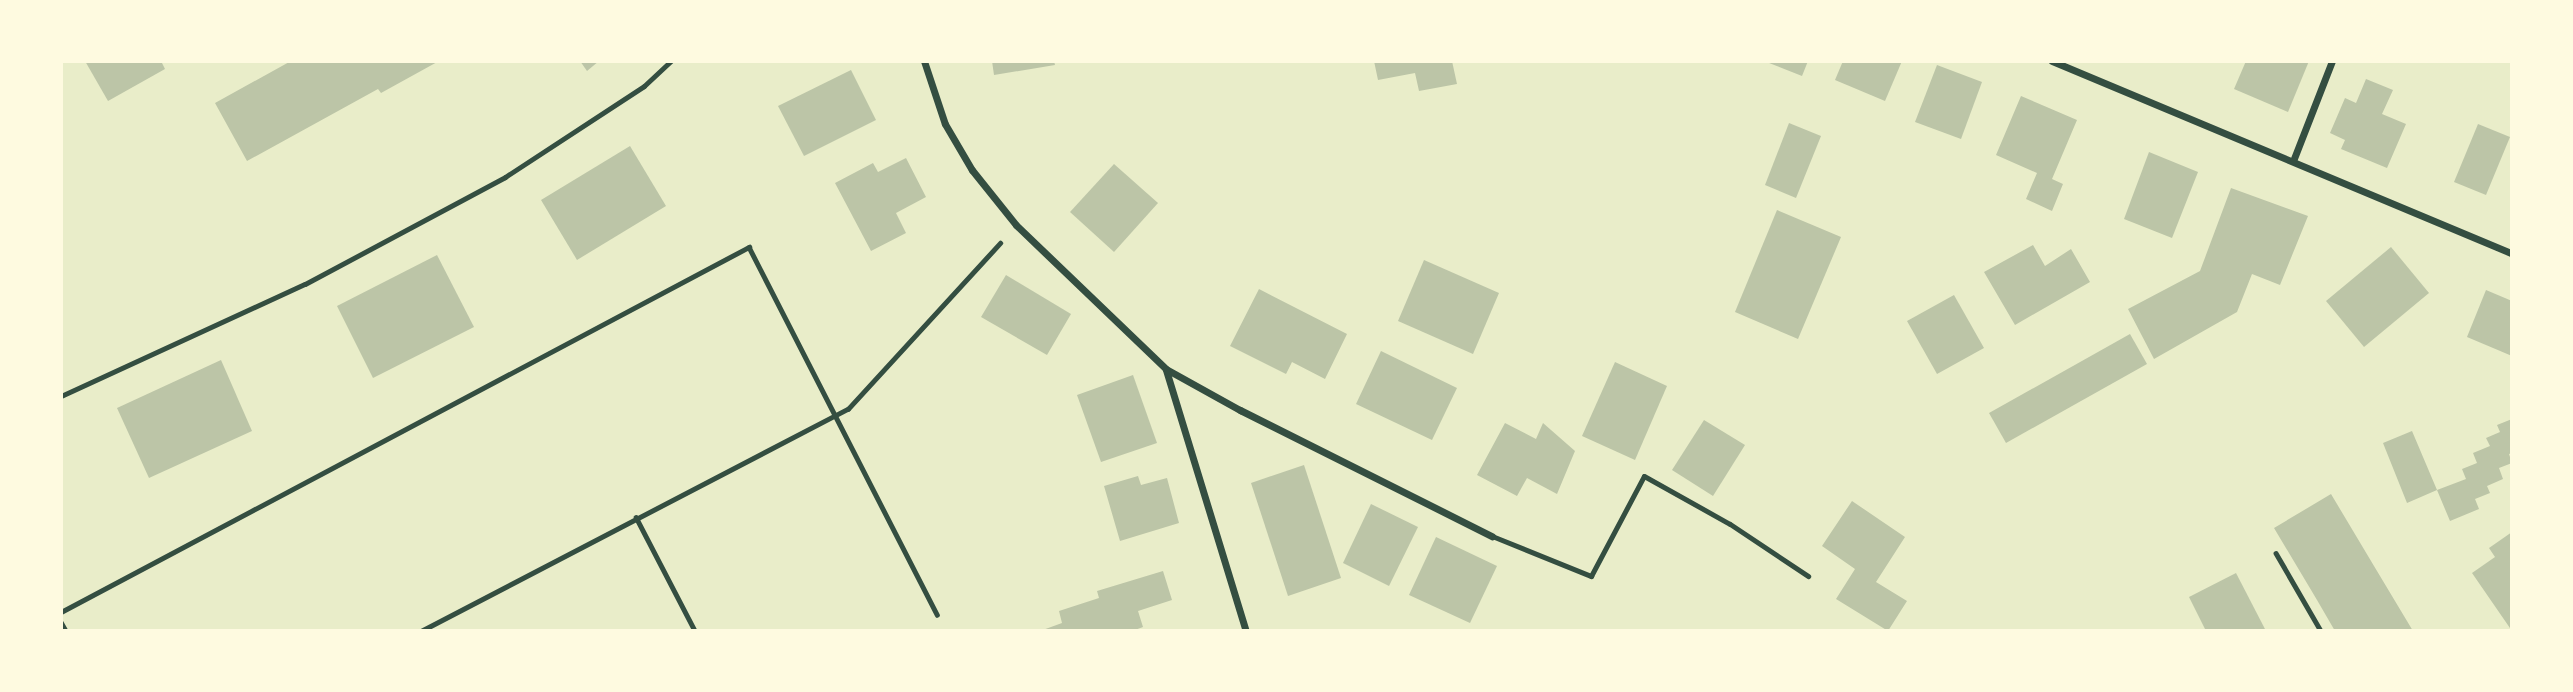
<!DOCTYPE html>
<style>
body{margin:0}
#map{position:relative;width:2573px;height:692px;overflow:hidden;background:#e9edc9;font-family:"Varela Round",sans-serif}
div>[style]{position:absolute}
.building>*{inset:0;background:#bcc5a7}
.path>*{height:4.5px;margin:-2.25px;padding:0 2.25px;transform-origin:2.25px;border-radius:2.25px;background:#344e41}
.service>*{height:5px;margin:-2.5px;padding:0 2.5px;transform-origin:2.5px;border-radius:2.5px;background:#344e41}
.minor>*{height:7px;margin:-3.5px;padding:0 3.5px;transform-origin:3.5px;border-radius:3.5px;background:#344e41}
span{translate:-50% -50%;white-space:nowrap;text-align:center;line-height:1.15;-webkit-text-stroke:7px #fefae0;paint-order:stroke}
.frame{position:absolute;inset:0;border:63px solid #fefae0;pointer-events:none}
</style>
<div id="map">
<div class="building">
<div style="clip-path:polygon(85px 61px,161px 61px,165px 69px,108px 101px)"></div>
<div style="clip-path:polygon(291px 61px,439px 61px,381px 93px,378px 89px,247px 161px,215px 103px)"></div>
<div style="clip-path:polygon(580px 61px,599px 61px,587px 71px)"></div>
<div style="clip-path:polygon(992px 61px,1054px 61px,1055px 65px,994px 75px)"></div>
<div style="clip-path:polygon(1374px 61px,1452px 61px,1457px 84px,1419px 91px,1415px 73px,1378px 80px)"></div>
<div style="clip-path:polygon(1764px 61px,1808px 61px,1802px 76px)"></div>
<div style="clip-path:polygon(1843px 61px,1902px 61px,1885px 101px,1835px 80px)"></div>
<div style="clip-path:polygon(2246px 61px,2309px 61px,2288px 112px,2234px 89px)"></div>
<div style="clip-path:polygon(1937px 65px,1982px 82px,1961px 139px,1915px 122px)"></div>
<div style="clip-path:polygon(851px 70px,876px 120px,804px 156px,778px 106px)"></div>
<div style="clip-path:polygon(2366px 79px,2393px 90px,2382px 114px,2406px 124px,2387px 168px,2341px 149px,2345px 140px,2330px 133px,2345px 98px,2356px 103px)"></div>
<div style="clip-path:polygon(2021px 96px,2077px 120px,2052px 179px,2063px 184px,2052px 211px,2026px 199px,2037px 173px,1996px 155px)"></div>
<div style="clip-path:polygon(1789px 123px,1821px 136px,1796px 198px,1765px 185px)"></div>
<div style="clip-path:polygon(2478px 124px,2510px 137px,2486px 195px,2454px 182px)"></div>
<div style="clip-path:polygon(630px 146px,666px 206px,577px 260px,541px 200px)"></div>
<div style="clip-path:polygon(2149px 152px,2198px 172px,2172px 238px,2124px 219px)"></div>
<div style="clip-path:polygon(906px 158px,926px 197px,896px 213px,906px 233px,871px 251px,835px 183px,873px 163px,878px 172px)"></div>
<div style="clip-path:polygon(1114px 164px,1158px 203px,1114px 252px,1070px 212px)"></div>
<div style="clip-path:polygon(2231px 188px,2308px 216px,2280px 285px,2252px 274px,2237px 312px,2154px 359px,2128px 309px,2200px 271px)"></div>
<div style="clip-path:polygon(1777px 210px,1841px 237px,1798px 339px,1735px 312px)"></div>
<div style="clip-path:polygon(2033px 245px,2045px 266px,2071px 249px,2090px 282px,2015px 325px,1984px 272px)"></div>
<div style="clip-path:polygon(2391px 247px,2429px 293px,2364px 347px,2326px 301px)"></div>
<div style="clip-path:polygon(437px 255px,474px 327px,373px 378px,337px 306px)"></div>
<div style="clip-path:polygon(1424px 260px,1499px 293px,1473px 354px,1398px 321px)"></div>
<div style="clip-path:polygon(1006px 275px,1071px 314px,1047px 355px,981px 317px)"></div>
<div style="clip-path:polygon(1259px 289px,1347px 334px,1325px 379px,1292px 362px,1286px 374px,1230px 346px)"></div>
<div style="clip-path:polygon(2486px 290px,2512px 301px,2512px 356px,2467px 337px)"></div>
<div style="clip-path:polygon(1954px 295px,1984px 348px,1937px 374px,1907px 321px)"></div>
<div style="clip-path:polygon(2130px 334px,2147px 364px,2006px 443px,1989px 413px)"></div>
<div style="clip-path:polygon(1381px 351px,1457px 388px,1432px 440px,1356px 404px)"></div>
<div style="clip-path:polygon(221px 360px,252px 431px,149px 478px,117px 408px)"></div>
<div style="clip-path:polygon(1615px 362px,1667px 386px,1635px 460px,1582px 436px)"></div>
<div style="clip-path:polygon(1133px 375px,1157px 443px,1101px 462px,1077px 395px)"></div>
<div style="clip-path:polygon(2512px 419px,2512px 453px,2509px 454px,2512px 463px,2499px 468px,2503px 479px,2487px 486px,2490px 493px,2475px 499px,2479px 509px,2450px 521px,2437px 490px,2407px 503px,2383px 443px,2412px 431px,2437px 490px,2466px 479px,2462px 469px,2477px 463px,2473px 453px,2490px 446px,2486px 438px,2500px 432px,2497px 425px)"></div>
<div style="clip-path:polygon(1704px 420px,1745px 445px,1713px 496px,1672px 470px)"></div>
<div style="clip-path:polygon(1505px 423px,1536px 439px,1543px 423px,1575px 451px,1557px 494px,1527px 478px,1517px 496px,1477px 475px)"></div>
<div style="clip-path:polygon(1304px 465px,1341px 578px,1288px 596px,1251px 483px)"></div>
<div style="clip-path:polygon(1138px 476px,1141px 485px,1167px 478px,1179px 523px,1120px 541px,1104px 486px)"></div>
<div style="clip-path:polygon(2331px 494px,2374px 566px,2413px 631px,2335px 631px,2317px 600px,2274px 528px)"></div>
<div style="clip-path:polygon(1852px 501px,1905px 537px,1876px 582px,1907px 601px,1888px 631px,1836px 599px,1855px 569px,1822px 546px)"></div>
<div style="clip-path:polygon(1371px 504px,1418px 527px,1389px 586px,1343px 563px)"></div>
<div style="clip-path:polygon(2512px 532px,2512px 631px,2472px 573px,2495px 557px,2489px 548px)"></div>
<div style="clip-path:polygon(1436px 537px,1497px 566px,1470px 623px,1409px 595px)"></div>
<div style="clip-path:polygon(1163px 571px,1172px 600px,1138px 611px,1143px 627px,1132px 631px,1040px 631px,1062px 623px,1059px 611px,1099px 598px,1097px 591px)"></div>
<div style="clip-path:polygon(2236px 573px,2266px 631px,2206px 631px,2189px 597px)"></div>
</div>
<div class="path">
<div style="left:636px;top:517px;width:128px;rotate:62.6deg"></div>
<div style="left:2276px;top:553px;width:90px;rotate:60deg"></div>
<div style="left:61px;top:612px;width:779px;rotate:-27.95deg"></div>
<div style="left:749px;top:247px;width:413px;rotate:62.9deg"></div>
<div style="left:61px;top:622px;width:10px;rotate:61deg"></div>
<div style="left:421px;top:631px;width:481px;rotate:-27.5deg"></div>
<div style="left:848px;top:409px;width:225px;rotate:-47.5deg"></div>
</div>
<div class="service">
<div style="left:61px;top:396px;width:268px;rotate:-24.7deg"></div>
<div style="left:305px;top:284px;width:227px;rotate:-28.1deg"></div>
<div style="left:505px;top:177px;width:166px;rotate:-33.2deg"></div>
<div style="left:644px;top:86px;width:37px;rotate:-43deg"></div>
<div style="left:1492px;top:536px;width:107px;rotate:22deg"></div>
<div style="left:1591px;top:576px;width:113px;rotate:-62.1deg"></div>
<div style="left:1644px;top:476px;width:98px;rotate:29.2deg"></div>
<div style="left:1730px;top:524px;width:94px;rotate:33.7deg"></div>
</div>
<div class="minor">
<div style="left:924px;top:61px;width:66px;rotate:71.6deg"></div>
<div style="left:945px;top:124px;width:53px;rotate:59.6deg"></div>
<div style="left:972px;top:170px;width:70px;rotate:51.3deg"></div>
<div style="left:1016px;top:225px;width:208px;rotate:43.8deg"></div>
<div style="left:1166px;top:369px;width:85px;rotate:29deg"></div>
<div style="left:1240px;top:410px;width:282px;rotate:26.6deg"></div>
<div style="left:2052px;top:61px;width:498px;rotate:22.7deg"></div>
<div style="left:2293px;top:161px;width:107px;rotate:-68.7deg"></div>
<div style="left:1166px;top:370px;width:273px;rotate:73deg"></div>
</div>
<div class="frame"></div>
</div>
